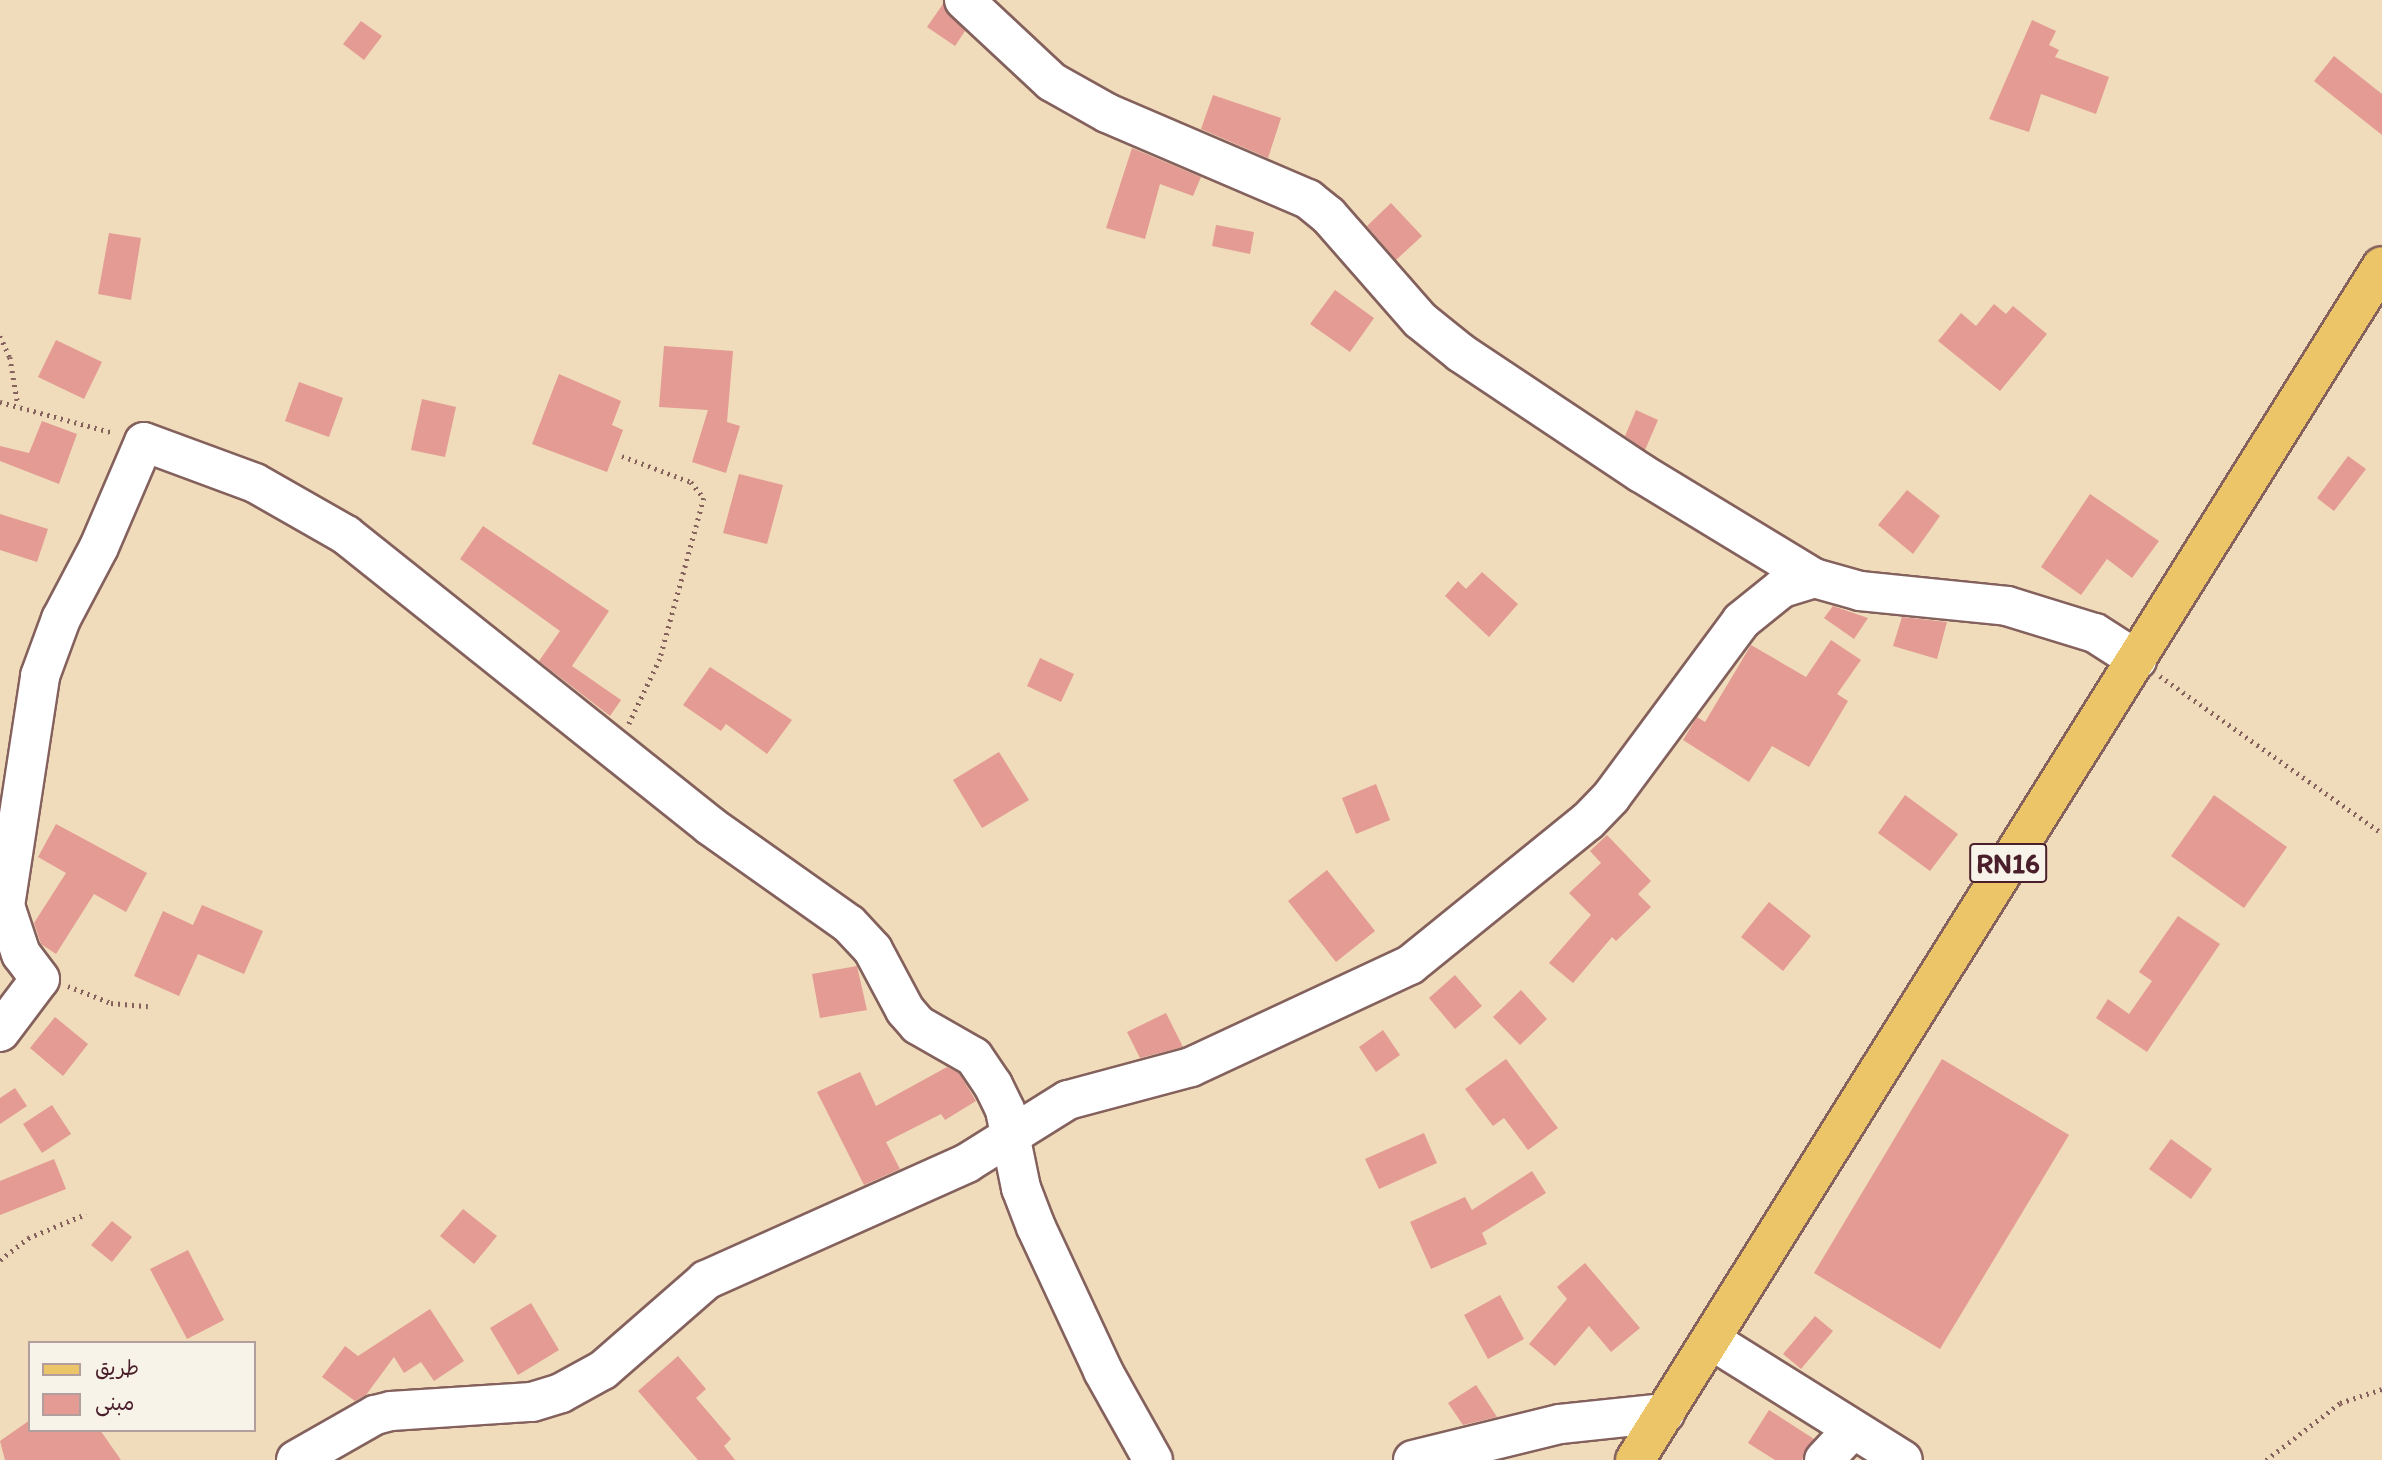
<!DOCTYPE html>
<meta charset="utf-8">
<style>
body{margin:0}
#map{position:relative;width:2382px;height:1460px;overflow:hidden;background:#f0dcba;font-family:Itim,"Playpen Sans Arabic",sans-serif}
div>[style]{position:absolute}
.building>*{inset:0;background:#e39b94}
.path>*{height:4.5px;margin-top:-2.25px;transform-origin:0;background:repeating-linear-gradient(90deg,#84615d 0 2px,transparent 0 7px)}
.roads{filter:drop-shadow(2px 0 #84615d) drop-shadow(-2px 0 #84615d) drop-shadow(0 2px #84615d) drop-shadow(0 -2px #84615d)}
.minor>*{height:38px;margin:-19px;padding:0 19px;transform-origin:19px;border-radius:19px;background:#fff}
.major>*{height:38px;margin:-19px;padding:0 19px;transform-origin:19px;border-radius:19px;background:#ecc569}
span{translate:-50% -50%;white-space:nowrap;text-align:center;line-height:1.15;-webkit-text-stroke:7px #f7f3e8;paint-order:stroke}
.shield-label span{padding:2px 5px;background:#f7f3e8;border:2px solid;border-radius:5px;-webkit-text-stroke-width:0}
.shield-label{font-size:28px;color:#4a1f2b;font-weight:700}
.legend{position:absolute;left:28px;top:1341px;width:228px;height:91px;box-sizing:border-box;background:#f7f3e8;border:2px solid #b29e9c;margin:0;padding:9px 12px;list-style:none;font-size:21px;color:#4a1f2b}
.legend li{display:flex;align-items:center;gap:14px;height:35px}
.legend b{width:35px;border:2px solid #b29e9c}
</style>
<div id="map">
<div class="building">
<div style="clip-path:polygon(943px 4px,965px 31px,955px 46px,927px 27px)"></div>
<div style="clip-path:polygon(2032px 20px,2056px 31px,2049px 45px,2059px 50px,2055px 57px,2109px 77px,2096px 114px,2041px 94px,2029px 132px,1989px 119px)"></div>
<div style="clip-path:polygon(361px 21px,382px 36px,364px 60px,343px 44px)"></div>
<div style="clip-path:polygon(2334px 56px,2382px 94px,2382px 135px,2314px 81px)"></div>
<div style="clip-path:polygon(1213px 95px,1281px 118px,1268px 158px,1201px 129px)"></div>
<div style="clip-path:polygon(1132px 148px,1201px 177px,1193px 196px,1160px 184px,1145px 239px,1106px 228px)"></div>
<div style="clip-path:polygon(1391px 203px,1422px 236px,1396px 260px,1367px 226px)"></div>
<div style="clip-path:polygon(1216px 225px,1254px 232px,1250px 254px,1212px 246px)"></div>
<div style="clip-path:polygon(109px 233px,141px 238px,131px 300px,98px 294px)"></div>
<div style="clip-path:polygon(1335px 290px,1374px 318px,1350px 352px,1310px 324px)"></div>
<div style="clip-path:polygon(1994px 304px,2006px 314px,2013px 306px,2047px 334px,2000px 391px,1938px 341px,1961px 313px,1976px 326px)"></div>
<div style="clip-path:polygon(56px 340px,102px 362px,84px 399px,38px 377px)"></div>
<div style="clip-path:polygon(664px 346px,733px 351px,727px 422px,740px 426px,726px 473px,692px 462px,708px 410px,659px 407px)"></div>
<div style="clip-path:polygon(559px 374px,621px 401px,612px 425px,623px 430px,607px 472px,532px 444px)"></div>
<div style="clip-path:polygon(299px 382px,343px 398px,329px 437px,285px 421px)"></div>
<div style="clip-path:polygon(422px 399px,456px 407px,445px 457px,411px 450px)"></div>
<div style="clip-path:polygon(1636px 410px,1658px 420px,1645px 450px,1625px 436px)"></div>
<div style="clip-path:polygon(42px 421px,77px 434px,59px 484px,0 461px,0 446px,29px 453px)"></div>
<div style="clip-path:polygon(2348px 456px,2366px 469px,2334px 511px,2317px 498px)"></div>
<div style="clip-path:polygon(739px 474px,783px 485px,767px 544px,723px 533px)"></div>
<div style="clip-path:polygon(1907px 490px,1940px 516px,1913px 554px,1878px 525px)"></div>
<div style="clip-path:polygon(2090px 494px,2159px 541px,2132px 578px,2107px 559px,2081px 595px,2041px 567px)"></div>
<div style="clip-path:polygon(0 514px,48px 529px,37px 562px,0 550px)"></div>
<div style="clip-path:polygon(483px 526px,609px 611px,572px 666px,621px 700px,610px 716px,539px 661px,560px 631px,460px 559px)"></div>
<div style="clip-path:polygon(1482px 572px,1518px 604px,1489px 637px,1445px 596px,1458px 581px,1466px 589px)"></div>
<div style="clip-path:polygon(1833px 606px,1868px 618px,1854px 639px,1824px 618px)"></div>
<div style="clip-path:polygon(1902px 617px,1947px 622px,1937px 659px,1893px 646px)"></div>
<div style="clip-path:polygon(1831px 640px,1861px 660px,1837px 694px,1848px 701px,1809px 767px,1772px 746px,1749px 782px,1683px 740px,1697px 717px,1705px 722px,1751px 645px,1806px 677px)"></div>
<div style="clip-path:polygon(1040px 658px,1074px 674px,1061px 702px,1027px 686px)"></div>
<div style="clip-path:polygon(710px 667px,792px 720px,767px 754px,726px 724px,721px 731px,683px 705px)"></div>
<div style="clip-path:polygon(999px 752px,1029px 800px,982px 828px,953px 780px)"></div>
<div style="clip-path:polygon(1376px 784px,1390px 820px,1356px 834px,1342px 798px)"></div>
<div style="clip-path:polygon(1905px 795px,1958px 834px,1930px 871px,1878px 833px)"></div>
<div style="clip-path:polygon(2214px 795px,2287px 847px,2244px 908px,2171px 856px)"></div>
<div style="clip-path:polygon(56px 824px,147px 873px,126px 912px,94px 894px,56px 954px,41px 944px,34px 923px,66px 873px,38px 857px)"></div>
<div style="clip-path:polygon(1607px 835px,1651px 881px,1638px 894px,1651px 907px,1616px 941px,1612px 937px,1573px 983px,1549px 963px,1591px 915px,1569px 893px,1601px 863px,1590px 851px)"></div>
<div style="clip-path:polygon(1327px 870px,1375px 931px,1336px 962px,1288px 901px)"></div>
<div style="clip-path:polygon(1769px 902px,1811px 936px,1783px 971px,1741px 937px)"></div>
<div style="clip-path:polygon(202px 905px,263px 931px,244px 974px,198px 954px,179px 996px,134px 976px,163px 911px,193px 925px)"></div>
<div style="clip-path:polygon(2178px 916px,2220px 944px,2147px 1052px,2096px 1018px,2108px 999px,2129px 1014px,2152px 981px,2139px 972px)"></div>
<div style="clip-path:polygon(857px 966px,867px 1010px,820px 1018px,812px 974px)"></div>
<div style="clip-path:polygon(1455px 975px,1482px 1006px,1455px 1029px,1429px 998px)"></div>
<div style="clip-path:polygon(1521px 990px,1547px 1019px,1520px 1045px,1493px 1017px)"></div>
<div style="clip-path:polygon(1166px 1013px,1183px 1047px,1140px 1058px,1127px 1032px)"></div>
<div style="clip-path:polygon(55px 1017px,88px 1044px,63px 1076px,30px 1048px)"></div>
<div style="clip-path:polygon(1383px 1030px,1400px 1055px,1376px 1072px,1359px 1047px)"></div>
<div style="clip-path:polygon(1506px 1059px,1558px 1128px,1528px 1150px,1504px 1118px,1493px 1126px,1465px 1089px)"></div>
<div style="clip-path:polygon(1942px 1059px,2069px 1135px,1940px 1349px,1814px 1273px)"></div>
<div style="clip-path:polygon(947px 1067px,959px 1073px,976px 1101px,945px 1120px,941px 1114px,886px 1142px,900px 1169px,864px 1185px,817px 1092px,860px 1072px,876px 1106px)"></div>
<div style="clip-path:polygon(15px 1088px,27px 1106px,0 1124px,0 1098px)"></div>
<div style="clip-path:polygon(52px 1105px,71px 1134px,42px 1153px,23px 1124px)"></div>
<div style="clip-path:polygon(1424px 1133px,1437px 1163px,1379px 1189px,1365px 1159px)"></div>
<div style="clip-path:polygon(2171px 1139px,2212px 1169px,2191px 1199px,2149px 1169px)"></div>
<div style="clip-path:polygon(54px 1159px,66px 1189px,0 1215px,0 1181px)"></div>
<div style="clip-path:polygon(1532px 1171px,1546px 1193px,1482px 1233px,1487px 1244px,1431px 1269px,1410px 1222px,1465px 1197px,1472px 1210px)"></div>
<div style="clip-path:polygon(463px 1209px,497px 1236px,474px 1264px,440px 1236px)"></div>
<div style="clip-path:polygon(112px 1221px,132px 1237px,112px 1262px,91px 1245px)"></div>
<div style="clip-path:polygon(188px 1250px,224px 1320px,187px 1339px,150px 1269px)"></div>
<div style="clip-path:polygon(1585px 1263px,1640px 1328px,1611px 1352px,1589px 1326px,1555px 1366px,1529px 1344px,1567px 1299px,1557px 1287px)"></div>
<div style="clip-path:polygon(1500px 1295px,1524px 1339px,1488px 1359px,1464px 1315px)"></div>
<div style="clip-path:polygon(531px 1303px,559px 1350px,518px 1375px,490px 1328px)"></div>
<div style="clip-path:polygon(430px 1309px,464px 1361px,434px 1381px,421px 1362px,404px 1373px,394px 1357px,366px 1395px,355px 1401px,322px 1377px,345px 1346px,358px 1356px)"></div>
<div style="clip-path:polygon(1815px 1316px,1833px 1331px,1801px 1369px,1783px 1354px)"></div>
<div style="clip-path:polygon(678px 1356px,706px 1389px,696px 1398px,731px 1439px,724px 1446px,735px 1460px,698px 1460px,638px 1391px)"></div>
<div style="clip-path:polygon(1476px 1385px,1497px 1417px,1463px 1425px,1448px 1403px)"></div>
<div style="clip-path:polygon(1769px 1410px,1814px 1439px,1802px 1460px,1775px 1460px,1748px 1443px)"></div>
<div style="clip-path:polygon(30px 1420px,30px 1430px,100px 1430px,121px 1460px,5px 1460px,0 1441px)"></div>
</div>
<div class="path">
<div style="left:0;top:336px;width:23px;rotate:65deg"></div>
<div style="left:10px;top:357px;width:49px;rotate:80.5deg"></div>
<div style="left:0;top:402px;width:118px;rotate:15.2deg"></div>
<div style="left:622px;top:456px;width:74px;rotate:20.6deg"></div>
<div style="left:691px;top:482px;width:21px;rotate:51deg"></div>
<div style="left:704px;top:498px;width:167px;rotate:105.3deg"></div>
<div style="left:660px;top:659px;width:72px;rotate:115.5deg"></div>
<div style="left:2160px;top:676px;width:272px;rotate:35.3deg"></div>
<div style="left:68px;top:986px;width:46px;rotate:21.6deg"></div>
<div style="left:111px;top:1003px;width:37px;rotate:5deg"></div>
<div style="left:0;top:1260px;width:36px;rotate:-38deg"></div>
<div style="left:28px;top:1238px;width:63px;rotate:-22.5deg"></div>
<div style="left:2266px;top:1460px;width:93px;rotate:-37.6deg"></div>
<div style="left:2340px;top:1403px;width:44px;rotate:-18.4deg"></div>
</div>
<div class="roads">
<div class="minor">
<div style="left:964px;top:0;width:120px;rotate:43deg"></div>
<div style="left:1052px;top:82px;width:63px;rotate:29.4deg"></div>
<div style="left:1107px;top:113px;width:219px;rotate:23.2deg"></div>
<div style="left:1308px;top:199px;width:26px;rotate:39deg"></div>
<div style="left:1328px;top:215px;width:140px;rotate:48.8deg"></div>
<div style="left:1420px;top:320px;width:53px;rotate:38.8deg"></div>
<div style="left:1461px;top:353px;width:216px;rotate:33.7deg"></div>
<div style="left:1641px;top:473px;width:202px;rotate:31.3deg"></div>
<div style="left:0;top:1032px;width:66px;rotate:-53deg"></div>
<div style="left:40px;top:979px;width:31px;rotate:-127deg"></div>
<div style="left:21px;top:954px;width:51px;rotate:-108.4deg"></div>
<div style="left:5px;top:906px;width:233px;rotate:-81.3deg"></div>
<div style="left:40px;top:676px;width:61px;rotate:-69.8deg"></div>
<div style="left:61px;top:619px;width:81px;rotate:-62.2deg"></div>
<div style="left:99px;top:547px;width:114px;rotate:-66.8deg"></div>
<div style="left:144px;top:442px;width:118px;rotate:20.3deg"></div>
<div style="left:255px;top:483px;width:105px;rotate:29.7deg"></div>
<div style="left:346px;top:535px;width:465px;rotate:38.6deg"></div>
<div style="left:709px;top:825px;width:171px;rotate:35.3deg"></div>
<div style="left:849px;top:924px;width:35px;rotate:47deg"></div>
<div style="left:873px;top:950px;width:68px;rotate:61.9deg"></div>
<div style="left:905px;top:1010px;width:20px;rotate:49deg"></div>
<div style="left:918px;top:1025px;width:64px;rotate:29.7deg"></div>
<div style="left:974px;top:1057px;width:34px;rotate:56deg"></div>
<div style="left:993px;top:1085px;width:28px;rotate:64deg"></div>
<div style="left:1005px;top:1110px;width:80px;rotate:78.4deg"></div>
<div style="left:1021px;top:1188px;width:42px;rotate:69deg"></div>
<div style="left:1036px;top:1227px;width:159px;rotate:65deg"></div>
<div style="left:1103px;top:1371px;width:102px;rotate:60.7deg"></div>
<div style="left:1711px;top:1340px;width:226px;rotate:32deg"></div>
<div style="left:296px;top:1460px;width:91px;rotate:-29.7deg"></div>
<div style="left:375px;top:1415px;width:16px;rotate:-14deg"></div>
<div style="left:391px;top:1411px;width:141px;rotate:-3.7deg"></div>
<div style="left:532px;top:1402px;width:30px;rotate:-17deg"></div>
<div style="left:561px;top:1393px;width:48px;rotate:-28.7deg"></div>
<div style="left:603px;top:1370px;width:137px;rotate:-41.1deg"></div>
<div style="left:706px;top:1280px;width:286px;rotate:-24.1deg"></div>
<div style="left:967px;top:1163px;width:119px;rotate:-32deg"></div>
<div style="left:1068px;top:1100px;width:127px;rotate:-15deg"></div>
<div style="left:1191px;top:1067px;width:242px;rotate:-25deg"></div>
<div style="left:1410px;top:965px;width:229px;rotate:-39deg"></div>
<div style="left:1588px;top:821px;width:33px;rotate:-46deg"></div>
<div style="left:1611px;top:797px;width:219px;rotate:-53.5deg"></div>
<div style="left:1741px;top:621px;width:53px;rotate:-38.8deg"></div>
<div style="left:1782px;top:588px;width:34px;rotate:-17deg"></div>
<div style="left:1814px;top:578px;width:48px;rotate:15.8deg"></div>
<div style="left:1860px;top:591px;width:148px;rotate:5.8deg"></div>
<div style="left:2007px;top:606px;width:92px;rotate:17.1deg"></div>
<div style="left:2095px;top:633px;width:50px;rotate:32.7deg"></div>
<div style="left:1413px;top:1460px;width:151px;rotate:-13.8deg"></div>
<div style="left:1560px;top:1424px;width:106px;rotate:-6deg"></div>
<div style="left:1824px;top:1460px;width:40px;rotate:-47deg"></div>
</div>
<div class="major">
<div style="left:1635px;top:1460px;width:1408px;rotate:-57.97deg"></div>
</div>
</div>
<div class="shield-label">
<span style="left:2008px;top:863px">RN16</span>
</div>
<ul class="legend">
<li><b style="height:9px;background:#ecc569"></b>طريق</li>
<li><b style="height:19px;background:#e39b94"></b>مبنى</li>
</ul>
</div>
